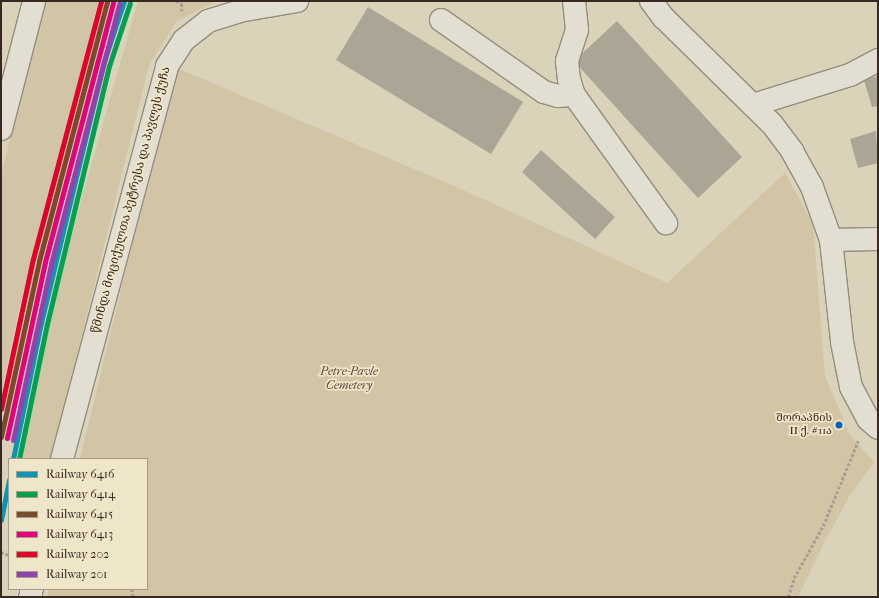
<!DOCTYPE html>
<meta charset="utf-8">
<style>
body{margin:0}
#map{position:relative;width:879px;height:598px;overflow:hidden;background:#dad2b9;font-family:"IM FELL French Canon","Noto Serif Georgian",serif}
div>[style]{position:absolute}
.green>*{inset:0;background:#d1c5a5}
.building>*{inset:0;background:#aba595}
.path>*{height:2.5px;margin-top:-1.25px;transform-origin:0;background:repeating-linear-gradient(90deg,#a4a096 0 3px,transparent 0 5px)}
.roads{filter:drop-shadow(1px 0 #938d7e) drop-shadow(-1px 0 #938d7e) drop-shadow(0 1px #938d7e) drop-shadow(0 -1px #938d7e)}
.minor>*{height:22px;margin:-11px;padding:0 11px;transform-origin:11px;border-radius:11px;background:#e2ded1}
.rail-1>*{height:5px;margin:-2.5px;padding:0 2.5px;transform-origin:2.5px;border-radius:2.5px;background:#0896b4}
.rail-2>*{height:5px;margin:-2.5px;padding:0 2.5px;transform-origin:2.5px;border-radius:2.5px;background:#03a04f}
.rail-3>*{height:5px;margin:-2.5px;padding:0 2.5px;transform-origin:2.5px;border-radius:2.5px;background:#7a4b2a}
.rail-4>*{height:5px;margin:-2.5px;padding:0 2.5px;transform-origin:2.5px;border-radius:2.5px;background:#e5007d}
.rail-5>*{height:5px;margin:-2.5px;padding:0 2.5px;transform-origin:2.5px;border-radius:2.5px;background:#e4002b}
.rail-6>*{height:5px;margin:-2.5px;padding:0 2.5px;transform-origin:2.5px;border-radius:2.5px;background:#8e44ad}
.dots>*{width:11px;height:11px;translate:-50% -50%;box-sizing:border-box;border:2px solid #efe6c9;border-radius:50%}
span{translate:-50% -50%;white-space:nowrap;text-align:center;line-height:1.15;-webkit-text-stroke:3.5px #efe6c9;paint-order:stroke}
.bus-label{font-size:11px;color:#372821}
.right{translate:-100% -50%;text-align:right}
.street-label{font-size:12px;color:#372821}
.park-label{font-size:12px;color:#5c4d3e;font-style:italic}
.frame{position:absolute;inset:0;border:2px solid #372821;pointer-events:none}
.legend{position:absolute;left:8px;top:458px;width:140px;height:132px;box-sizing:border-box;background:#efe6c9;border:1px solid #a59a86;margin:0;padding:5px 7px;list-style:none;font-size:12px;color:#372821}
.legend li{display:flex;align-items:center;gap:8px;height:20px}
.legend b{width:20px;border:1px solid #a59a86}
</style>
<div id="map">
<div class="green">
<div style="clip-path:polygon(46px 1px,100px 1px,20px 304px,1px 397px,1px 175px)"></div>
<div style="clip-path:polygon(138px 1px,216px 1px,176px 22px,149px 65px,51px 459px,19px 459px,66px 254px)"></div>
<div style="clip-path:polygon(175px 67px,461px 189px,667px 283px,785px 173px,813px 224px,825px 376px,850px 435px,874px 462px,850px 495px,824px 543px,798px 597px,47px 597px,49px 589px,147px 589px,147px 459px,80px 459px)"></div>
</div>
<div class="building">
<div style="clip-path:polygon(368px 7px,523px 102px,491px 154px,336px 60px)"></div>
<div style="clip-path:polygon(617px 21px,742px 157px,698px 198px,574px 61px)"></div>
<div style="clip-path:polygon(878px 76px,878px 106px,872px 107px,864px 80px)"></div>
<div style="clip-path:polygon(876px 131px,878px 163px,858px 168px,850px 139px)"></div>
<div style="clip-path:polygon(541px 150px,615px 217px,595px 239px,522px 172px)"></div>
</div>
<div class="path">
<div style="left:176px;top:1px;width:7px;rotate:27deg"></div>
<div style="left:182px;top:4px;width:7px;rotate:90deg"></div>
<div style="left:1px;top:552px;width:9px;rotate:21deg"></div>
<div style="left:132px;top:589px;width:8px;rotate:83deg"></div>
<div style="left:788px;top:597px;width:20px;rotate:-72deg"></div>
<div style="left:794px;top:578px;width:60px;rotate:-60.9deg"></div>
<div style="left:823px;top:526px;width:92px;rotate:-67.6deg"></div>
</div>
<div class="roads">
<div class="minor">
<div style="left:574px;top:1px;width:29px;rotate:84deg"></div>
<div style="left:577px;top:30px;width:33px;rotate:108deg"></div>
<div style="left:567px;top:61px;width:18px;rotate:84deg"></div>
<div style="left:569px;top:79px;width:17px;rotate:73deg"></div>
<div style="left:574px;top:95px;width:158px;rotate:54.3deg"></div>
<div style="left:651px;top:1px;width:21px;rotate:53deg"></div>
<div style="left:664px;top:18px;width:151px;rotate:44.5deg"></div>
<div style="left:772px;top:124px;width:34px;rotate:53deg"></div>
<div style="left:792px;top:151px;width:41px;rotate:60.9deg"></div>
<div style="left:812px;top:187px;width:56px;rotate:70.3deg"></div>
<div style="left:831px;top:240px;width:103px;rotate:83.8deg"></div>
<div style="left:842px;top:342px;width:46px;rotate:78.7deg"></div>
<div style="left:851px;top:387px;width:36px;rotate:62deg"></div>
<div style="left:868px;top:419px;width:13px;rotate:42deg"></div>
<div style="left:441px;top:20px;width:126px;rotate:35deg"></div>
<div style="left:544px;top:92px;width:15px;rotate:16deg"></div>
<div style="left:558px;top:96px;width:16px;rotate:-4deg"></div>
<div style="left:753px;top:105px;width:102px;rotate:-17.2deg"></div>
<div style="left:850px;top:75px;width:32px;rotate:-28deg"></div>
<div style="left:1px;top:129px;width:132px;rotate:-75.5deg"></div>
<div style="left:831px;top:240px;width:47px;rotate:-1.2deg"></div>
<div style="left:62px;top:459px;width:407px;rotate:-75deg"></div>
<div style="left:167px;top:66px;width:31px;rotate:-57deg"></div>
<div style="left:184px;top:40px;width:31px;rotate:-38deg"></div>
<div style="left:208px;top:21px;width:39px;rotate:-17deg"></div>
<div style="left:245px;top:10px;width:53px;rotate:-9.8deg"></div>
<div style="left:30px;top:597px;width:8px;rotate:-76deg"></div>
</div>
</div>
<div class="rail-1">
<div style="left:13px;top:459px;width:139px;rotate:-78.4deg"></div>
<div style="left:41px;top:323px;width:266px;rotate:-76.5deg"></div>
<div style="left:103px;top:64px;width:66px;rotate:-71.6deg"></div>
<div style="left:1px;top:520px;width:41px;rotate:-78.7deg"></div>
</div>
<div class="rail-2">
<div style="left:19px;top:459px;width:138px;rotate:-78.3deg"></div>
<div style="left:47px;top:324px;width:265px;rotate:-76.5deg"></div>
<div style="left:109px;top:66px;width:66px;rotate:-71.6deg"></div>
</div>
<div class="rail-3">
<div style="left:1px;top:437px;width:180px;rotate:-77.8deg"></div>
<div style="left:39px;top:261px;width:269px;rotate:-75.3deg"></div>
</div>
<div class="rail-4">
<div style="left:7px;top:438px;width:180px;rotate:-77.8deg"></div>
<div style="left:45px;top:262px;width:268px;rotate:-75.3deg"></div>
</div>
<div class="rail-5">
<div style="left:1px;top:409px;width:153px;rotate:-78deg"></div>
<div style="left:33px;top:259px;width:267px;rotate:-75.2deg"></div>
</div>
<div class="rail-6">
<div style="left:13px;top:440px;width:180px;rotate:-77.8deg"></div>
<div style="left:51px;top:264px;width:269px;rotate:-75.3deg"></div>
</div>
<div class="dots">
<div style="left:839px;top:425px;background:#0065bd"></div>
</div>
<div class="bus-label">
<span class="right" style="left:832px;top:425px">შორაპნის<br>II ქ. #11ა</span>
</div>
<div class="street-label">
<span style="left:131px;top:200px;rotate:-75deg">წმინდა მოციქულთა პეტრესა და პავლეს ქუჩა</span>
</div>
<div class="park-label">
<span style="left:349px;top:379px">Petre-Pavle<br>Cemetery</span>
</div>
<div class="frame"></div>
<ul class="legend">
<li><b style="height:5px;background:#0896b4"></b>Railway 6416</li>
<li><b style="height:5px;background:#03a04f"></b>Railway 6414</li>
<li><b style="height:5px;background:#7a4b2a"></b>Railway 6415</li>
<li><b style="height:5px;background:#e5007d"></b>Railway 6413</li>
<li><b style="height:5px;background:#e4002b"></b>Railway 202</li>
<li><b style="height:5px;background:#8e44ad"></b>Railway 201</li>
</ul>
</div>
